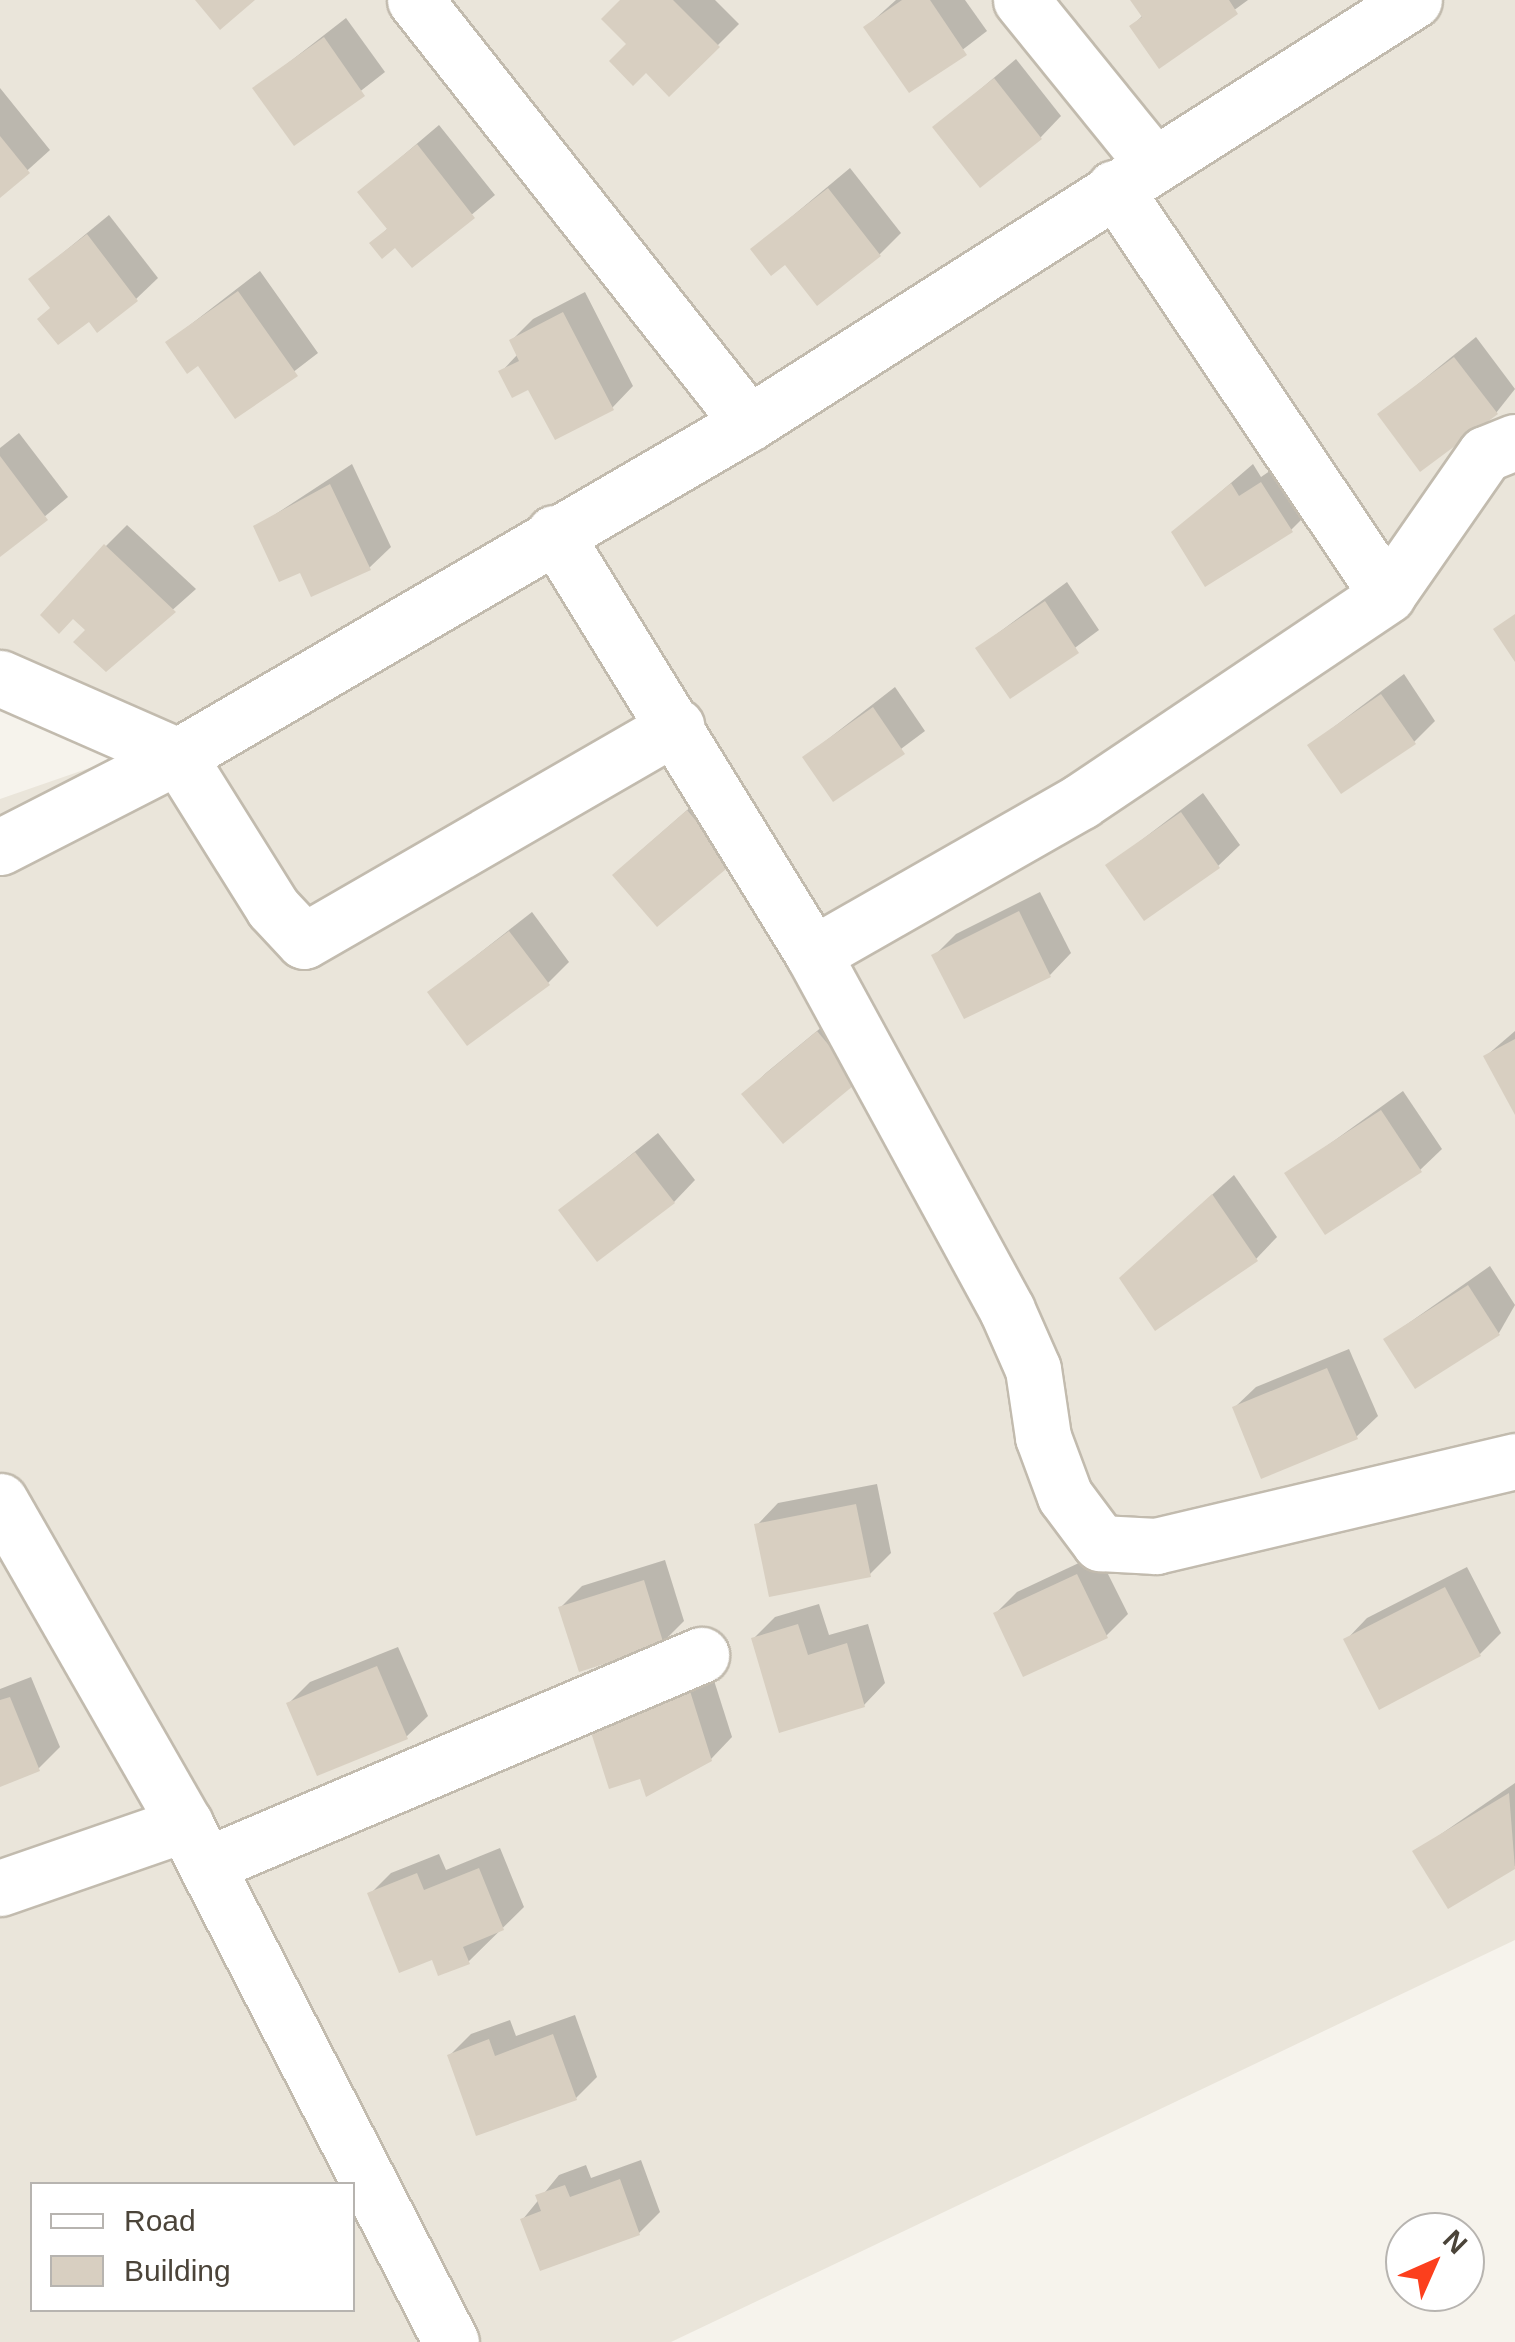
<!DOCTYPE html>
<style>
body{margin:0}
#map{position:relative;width:1515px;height:2342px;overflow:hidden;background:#f6f3ec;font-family:Helvetica,sans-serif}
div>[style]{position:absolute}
.residential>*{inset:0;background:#eae5da}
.shadow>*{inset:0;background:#0003}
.building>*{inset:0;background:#d8cfc1}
.roads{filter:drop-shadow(2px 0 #c2bbae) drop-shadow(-2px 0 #c2bbae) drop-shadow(0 2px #c2bbae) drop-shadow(0 -2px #c2bbae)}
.minor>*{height:55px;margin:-27.5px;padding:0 27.5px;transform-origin:27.5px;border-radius:27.5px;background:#fff}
span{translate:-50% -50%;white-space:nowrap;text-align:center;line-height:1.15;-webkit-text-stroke:8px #fff;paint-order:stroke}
.legend{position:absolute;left:30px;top:2182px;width:325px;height:130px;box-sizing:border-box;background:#fff;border:2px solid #b7b4b0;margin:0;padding:12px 18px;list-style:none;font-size:30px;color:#4b4439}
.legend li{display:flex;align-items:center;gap:20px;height:50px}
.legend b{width:50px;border:2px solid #b7b4b0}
.north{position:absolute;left:1385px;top:2212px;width:100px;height:100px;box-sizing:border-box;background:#fff;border:2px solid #b7b4b0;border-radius:50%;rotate:45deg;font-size:28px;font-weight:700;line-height:40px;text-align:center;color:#4b4439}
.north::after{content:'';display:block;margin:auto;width:35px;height:45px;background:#fc3f1d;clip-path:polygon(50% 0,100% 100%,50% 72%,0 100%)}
</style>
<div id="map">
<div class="residential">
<div style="clip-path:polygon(evenodd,0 0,1515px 0,1515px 1940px,671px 2342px,0 2342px,0 799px,153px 746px,0 667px,0 0,32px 2184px,352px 2184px,352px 2310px,32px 2310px,32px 2184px)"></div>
</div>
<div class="shadow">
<div style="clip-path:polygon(623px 0,715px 0,739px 24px,669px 94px,629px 44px)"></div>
<div style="clip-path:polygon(896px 0,965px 0,987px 31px,910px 90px,866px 27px)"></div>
<div style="clip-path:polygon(1133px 0,1248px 0,1159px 65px,1132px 26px,1143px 15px)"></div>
<div style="clip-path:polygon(346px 18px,385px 72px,294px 143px,256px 88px)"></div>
<div style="clip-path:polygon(1016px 59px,1061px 116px,1040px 138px,936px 127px)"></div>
<div style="clip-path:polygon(0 88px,50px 150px,0 195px)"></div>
<div style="clip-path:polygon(439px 125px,495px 195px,412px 265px,396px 244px,372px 244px,389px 227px,360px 192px)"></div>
<div style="clip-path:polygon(850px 168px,901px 233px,879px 255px,785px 262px,753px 249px)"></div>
<div style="clip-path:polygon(109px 215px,158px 278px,136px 299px,89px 319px,53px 306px,31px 279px)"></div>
<div style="clip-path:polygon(260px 271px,318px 353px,236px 416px,199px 363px,168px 342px)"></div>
<div style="clip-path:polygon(585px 292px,633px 386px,612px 408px,501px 372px,518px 354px,512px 340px,533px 319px)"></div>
<div style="clip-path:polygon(1476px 337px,1515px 389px,1496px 413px,1380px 415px)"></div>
<div style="clip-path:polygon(19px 433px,68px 497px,0 554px,0 448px)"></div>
<div style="clip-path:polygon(1283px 462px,1312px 509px,1291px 530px,1174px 532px,1253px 464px,1261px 477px)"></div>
<div style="clip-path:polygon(352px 464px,391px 547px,369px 568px,301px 570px,256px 527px)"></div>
<div style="clip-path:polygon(127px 525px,196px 589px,106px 669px,88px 630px,106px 546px)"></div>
<div style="clip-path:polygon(1067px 582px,1099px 630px,1010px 696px,978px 648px)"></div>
<div style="clip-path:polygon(1404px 674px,1435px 721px,1414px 742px,1310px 745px)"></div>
<div style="clip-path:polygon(895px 687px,925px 731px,834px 799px,805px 757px)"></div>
<div style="clip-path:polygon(709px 791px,752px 841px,637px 854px)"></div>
<div style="clip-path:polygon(1203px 793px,1240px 845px,1218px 866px,1109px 865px)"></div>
<div style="clip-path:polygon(1040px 892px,1071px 953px,1050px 975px,934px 956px,956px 934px)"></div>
<div style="clip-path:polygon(532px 912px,569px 962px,548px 983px,430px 992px)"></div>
<div style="clip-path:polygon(840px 1012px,879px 1058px,744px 1094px,766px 1073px)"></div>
<div style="clip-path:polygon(1515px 1031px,1515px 1110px,1486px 1056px)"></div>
<div style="clip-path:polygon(1403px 1091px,1442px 1149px,1420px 1170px,1288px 1174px)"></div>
<div style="clip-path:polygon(658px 1133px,695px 1180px,674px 1202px,561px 1211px)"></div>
<div style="clip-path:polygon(1234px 1175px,1277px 1237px,1256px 1259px,1143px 1257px)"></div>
<div style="clip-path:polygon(1490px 1266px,1515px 1305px,1499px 1333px,1386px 1339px)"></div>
<div style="clip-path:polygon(1349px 1349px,1378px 1416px,1356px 1437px,1234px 1408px,1256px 1387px)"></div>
<div style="clip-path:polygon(877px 1484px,891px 1553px,869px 1575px,757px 1525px,778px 1503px)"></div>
<div style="clip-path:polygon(1098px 1554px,1128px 1614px,1106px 1636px,996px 1613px,1017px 1592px)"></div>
<div style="clip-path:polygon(665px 1560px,684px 1621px,663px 1642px,561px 1607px,582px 1586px)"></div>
<div style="clip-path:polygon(1467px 1567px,1501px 1633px,1480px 1654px,1346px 1640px,1367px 1618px)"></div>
<div style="clip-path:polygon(819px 1604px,829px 1635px,868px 1624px,885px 1683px,864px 1705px,753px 1639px,775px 1617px)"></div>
<div style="clip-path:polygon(398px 1647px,428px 1716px,406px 1737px,289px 1703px,310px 1682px)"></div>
<div style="clip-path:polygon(711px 1671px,732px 1737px,711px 1759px,642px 1776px,590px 1723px)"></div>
<div style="clip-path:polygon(31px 1677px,60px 1747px,38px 1769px,0 1779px,0 1689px)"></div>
<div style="clip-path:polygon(1515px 1783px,1515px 1866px,1449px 1906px,1415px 1852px)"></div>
<div style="clip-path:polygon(500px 1848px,524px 1907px,468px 1962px,434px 1957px,370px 1894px,391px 1873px,439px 1854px,446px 1870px)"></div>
<div style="clip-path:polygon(575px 2015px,597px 2077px,576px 2098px,450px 2055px,471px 2034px,510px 2020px,516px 2036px)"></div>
<div style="clip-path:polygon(641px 2160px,660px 2212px,639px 2233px,523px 2219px,559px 2175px,586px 2165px,591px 2178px)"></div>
</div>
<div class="building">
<div style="clip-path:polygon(195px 0,255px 0,220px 30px)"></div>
<div style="clip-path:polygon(620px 0,673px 0,720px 47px,669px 97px,646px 73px,633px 86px,609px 61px,626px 44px,601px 19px)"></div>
<div style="clip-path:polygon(902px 0,930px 0,967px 55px,909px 93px,863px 27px)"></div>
<div style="clip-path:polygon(1130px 0,1229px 0,1238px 14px,1159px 69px,1129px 26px,1142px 17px)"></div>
<div style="clip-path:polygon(324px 37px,365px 96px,294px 146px,252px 88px)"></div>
<div style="clip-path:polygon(994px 78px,1042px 139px,980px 188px,932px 127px)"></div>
<div style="clip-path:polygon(0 136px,30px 173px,0 198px)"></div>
<div style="clip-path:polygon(417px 144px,475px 218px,412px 268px,395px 248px,382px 259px,369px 243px,387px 229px,357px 192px)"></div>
<div style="clip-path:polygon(828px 188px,881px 256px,817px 306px,785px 265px,771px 276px,750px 249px)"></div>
<div style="clip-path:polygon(87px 234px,138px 301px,97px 333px,89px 322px,58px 345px,37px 319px,50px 308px,28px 279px)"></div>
<div style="clip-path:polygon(238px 291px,298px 376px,235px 419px,198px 366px,187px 374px,165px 342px)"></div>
<div style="clip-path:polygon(563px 312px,614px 410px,555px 440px,528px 390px,512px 398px,498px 371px,519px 361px,509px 340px)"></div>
<div style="clip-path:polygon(1454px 357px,1498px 414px,1420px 472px,1377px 414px)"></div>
<div style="clip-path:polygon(0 456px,48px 520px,0 557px)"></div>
<div style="clip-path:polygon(1261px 482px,1293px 532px,1205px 587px,1171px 532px,1231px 483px,1239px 496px)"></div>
<div style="clip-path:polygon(330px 484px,371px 570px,311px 597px,300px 573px,279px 582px,253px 526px)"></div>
<div style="clip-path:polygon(104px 544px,176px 612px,106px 672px,73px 642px,85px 630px,73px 619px,59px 634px,40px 615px)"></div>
<div style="clip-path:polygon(1045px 601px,1079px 653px,1010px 699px,975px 648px)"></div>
<div style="clip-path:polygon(1515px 614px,1515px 662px,1493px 629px)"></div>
<div style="clip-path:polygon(1381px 694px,1416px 744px,1341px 794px,1307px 745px)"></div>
<div style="clip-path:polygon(873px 707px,905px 754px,833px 802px,802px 757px)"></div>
<div style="clip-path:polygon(687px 810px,732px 864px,657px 927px,612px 875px)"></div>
<div style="clip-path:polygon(1181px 812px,1220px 868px,1144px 921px,1105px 865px)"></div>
<div style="clip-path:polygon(1019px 911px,1051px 977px,964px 1019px,931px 955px)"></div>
<div style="clip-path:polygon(509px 931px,550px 985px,467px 1046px,427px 992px)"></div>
<div style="clip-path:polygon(817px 1031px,859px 1081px,783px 1144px,741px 1094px)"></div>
<div style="clip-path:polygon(1515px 1039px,1515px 1115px,1483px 1056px)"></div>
<div style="clip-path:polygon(1381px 1110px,1422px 1172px,1325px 1235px,1284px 1173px)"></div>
<div style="clip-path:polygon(635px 1152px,675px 1203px,597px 1262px,558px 1210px)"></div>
<div style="clip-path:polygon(1212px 1194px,1258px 1261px,1155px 1331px,1119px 1278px)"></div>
<div style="clip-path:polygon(1468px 1285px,1500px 1335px,1415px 1389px,1383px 1339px)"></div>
<div style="clip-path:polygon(1327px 1368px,1358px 1439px,1261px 1479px,1232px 1407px)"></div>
<div style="clip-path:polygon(856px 1504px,871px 1577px,769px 1597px,754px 1524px)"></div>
<div style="clip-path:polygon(1077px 1574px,1108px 1638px,1023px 1677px,993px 1613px)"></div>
<div style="clip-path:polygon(644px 1580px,664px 1645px,579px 1672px,558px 1607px)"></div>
<div style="clip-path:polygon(1445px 1587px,1481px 1656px,1379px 1710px,1343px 1639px)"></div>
<div style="clip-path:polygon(798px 1624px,808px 1655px,847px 1643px,865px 1707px,779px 1733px,751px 1638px)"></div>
<div style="clip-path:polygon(377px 1666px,408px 1739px,317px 1776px,286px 1703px)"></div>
<div style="clip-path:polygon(690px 1691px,712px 1761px,646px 1797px,640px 1779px,609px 1789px,588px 1723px)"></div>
<div style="clip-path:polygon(10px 1697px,40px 1771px,0 1787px,0 1700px)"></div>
<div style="clip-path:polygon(1509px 1793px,1515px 1869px,1448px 1909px,1412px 1851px)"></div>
<div style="clip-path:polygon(479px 1868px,504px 1930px,463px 1947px,470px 1964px,438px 1976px,432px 1960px,399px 1973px,367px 1893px,417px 1873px,424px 1890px)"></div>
<div style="clip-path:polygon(553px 2034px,577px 2100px,476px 2136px,447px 2055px,489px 2039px,495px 2056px)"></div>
<div style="clip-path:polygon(620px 2179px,640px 2235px,540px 2271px,520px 2219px,541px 2211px,535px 2195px,565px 2185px,570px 2197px)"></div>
</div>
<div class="roads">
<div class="minor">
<div style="left:415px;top:0;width:539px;rotate:51.71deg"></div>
<div style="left:1021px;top:0;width:208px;rotate:51deg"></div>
<div style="left:1114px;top:188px;width:490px;rotate:56.1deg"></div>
<div style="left:554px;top:533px;width:494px;rotate:58.4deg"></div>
<div style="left:813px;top:954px;width:405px;rotate:61.4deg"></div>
<div style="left:1007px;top:1310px;width:64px;rotate:66.2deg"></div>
<div style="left:1033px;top:1369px;width:69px;rotate:81.6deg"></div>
<div style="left:1043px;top:1437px;width:63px;rotate:69.6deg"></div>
<div style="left:1065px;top:1496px;width:59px;rotate:53.3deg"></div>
<div style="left:1100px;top:1543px;width:56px;rotate:3.1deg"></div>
<div style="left:1156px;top:1546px;width:369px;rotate:-13.3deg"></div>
<div style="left:0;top:678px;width:194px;rotate:23.7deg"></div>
<div style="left:178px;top:756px;width:661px;rotate:-30.25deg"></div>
<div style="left:749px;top:423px;width:788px;rotate:-32.46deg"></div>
<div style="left:0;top:847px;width:200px;rotate:-27.1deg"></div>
<div style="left:178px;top:756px;width:179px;rotate:58deg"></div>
<div style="left:273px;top:908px;width:45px;rotate:46.8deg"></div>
<div style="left:304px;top:941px;width:430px;rotate:-30deg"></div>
<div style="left:813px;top:954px;width:309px;rotate:-29.7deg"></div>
<div style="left:1081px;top:801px;width:369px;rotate:-33.9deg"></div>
<div style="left:1387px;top:595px;width:172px;rotate:-55.2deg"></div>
<div style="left:1485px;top:454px;width:32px;rotate:-22deg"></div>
<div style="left:0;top:1501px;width:372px;rotate:60.2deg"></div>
<div style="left:185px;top:1824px;width:582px;rotate:62.82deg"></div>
<div style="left:206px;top:1865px;width:538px;rotate:-22.99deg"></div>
<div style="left:0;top:1888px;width:196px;rotate:-19.1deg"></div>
</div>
</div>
<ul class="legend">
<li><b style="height:12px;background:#fff"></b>Road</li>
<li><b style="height:28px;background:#d8cfc1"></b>Building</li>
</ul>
<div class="north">N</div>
</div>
